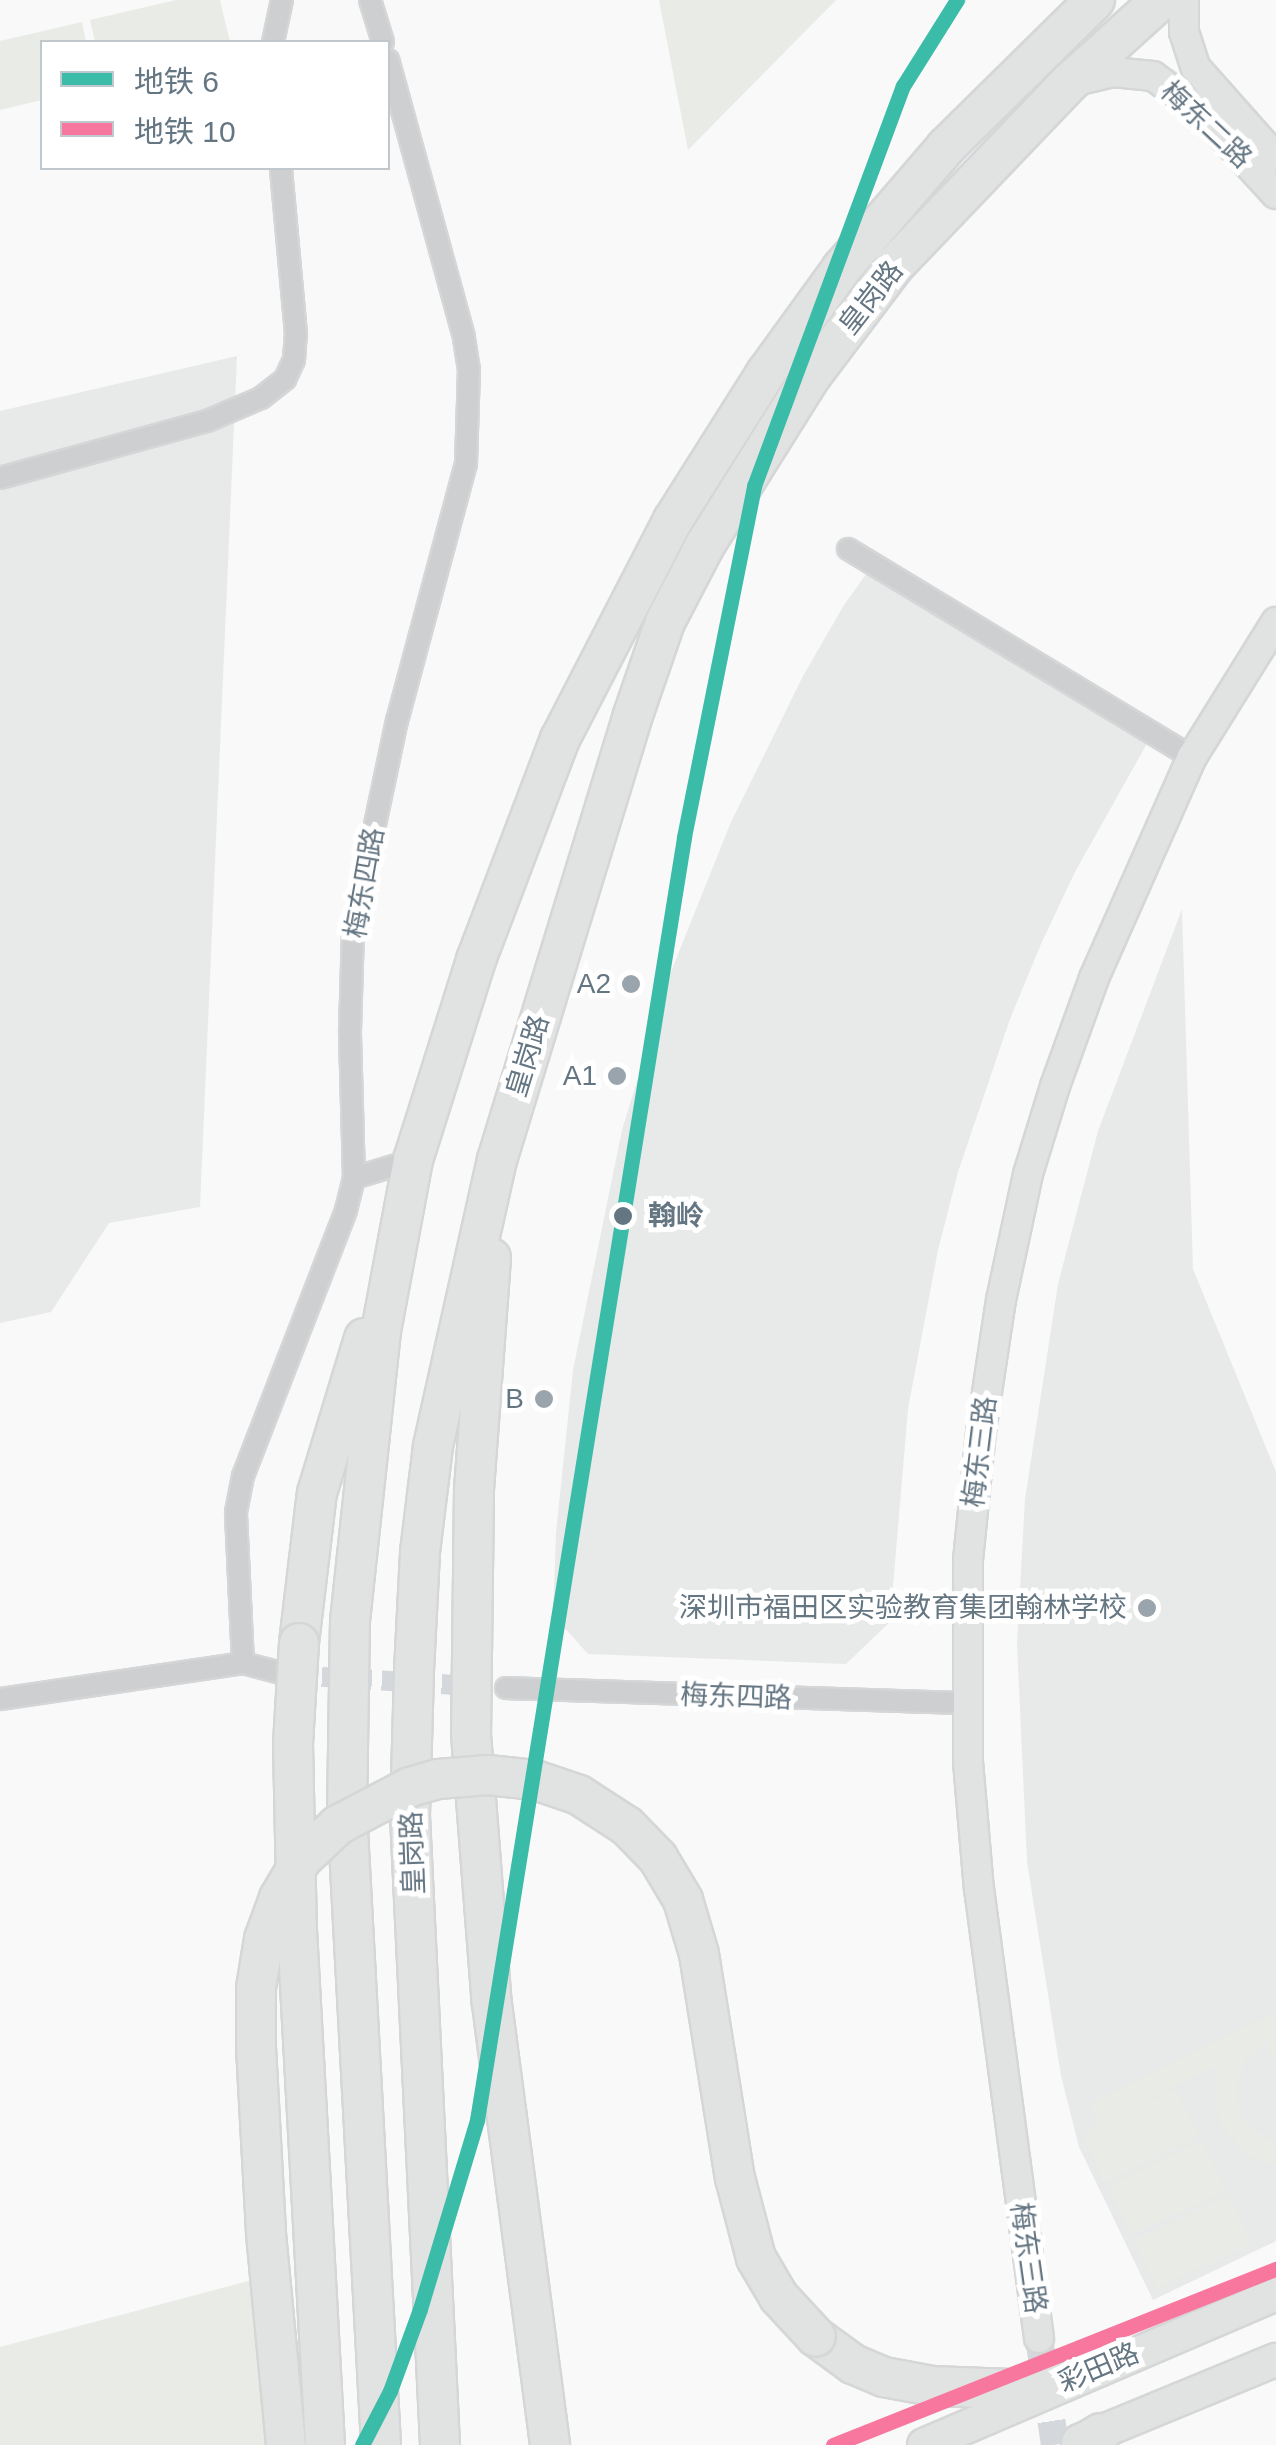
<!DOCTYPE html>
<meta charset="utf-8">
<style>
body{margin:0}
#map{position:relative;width:1276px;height:2445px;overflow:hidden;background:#f9f9f9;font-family:Arial,"Noto Sans SC",sans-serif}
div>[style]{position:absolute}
.built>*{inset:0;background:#e8e9e9}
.green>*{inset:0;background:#e8ebe6}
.street-tunnel>*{height:20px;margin-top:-10px;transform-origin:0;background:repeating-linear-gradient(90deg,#d4d8dc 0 20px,transparent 0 30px)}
.secondary-tunnel>*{height:28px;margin-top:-14px;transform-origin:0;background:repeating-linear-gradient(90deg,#d4d8dc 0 28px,transparent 0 42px)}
.roads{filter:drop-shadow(2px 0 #d5d6d7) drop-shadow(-2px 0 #d5d6d7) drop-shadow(0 2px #d5d6d7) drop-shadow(0 -2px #d5d6d7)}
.street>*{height:20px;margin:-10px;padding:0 10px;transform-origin:10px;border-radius:10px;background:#cecfd0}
.secondary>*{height:28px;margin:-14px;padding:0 14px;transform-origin:14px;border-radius:14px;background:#e1e2e2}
.primary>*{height:32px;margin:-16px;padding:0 16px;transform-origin:16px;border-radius:16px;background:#e1e2e2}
.highway>*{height:38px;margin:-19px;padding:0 19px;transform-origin:19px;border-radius:19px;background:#e1e2e2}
.bridges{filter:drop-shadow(2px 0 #d5d6d6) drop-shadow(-2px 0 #d5d6d6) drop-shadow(0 2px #d5d6d6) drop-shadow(0 -2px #d5d6d6)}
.highway-bridge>*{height:38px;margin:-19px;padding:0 19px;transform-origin:19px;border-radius:19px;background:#e1e2e2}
.metro-1>*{height:15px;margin:-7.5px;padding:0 7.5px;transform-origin:7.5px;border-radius:7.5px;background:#3abca8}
.metro-2>*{height:15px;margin:-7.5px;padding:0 7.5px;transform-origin:7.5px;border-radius:7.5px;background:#f8779e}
.dots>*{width:28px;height:28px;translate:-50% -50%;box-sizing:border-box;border:5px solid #fff;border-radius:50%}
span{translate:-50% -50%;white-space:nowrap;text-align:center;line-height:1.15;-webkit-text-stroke:10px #fff;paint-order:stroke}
.street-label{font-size:28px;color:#657683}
.poi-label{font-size:28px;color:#657683}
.right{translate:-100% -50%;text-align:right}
.stop-label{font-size:28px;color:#657683;font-weight:700}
.left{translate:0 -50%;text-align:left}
.legend{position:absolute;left:40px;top:40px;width:350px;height:130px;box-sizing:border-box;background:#fff;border:2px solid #c1c8cd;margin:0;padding:12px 18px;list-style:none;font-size:30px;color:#657683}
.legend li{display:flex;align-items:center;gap:20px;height:50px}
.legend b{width:50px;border:2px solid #c1c8cd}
</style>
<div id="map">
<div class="built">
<div style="clip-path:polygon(237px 356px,200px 1207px,109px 1223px,51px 1312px,0 1323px,0 411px)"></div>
<div style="clip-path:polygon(877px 559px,1154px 731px,1075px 872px,1041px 944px,1010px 1019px,958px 1172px,938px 1250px,908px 1409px,890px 1622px,846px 1664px,588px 1654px,553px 1615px,556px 1533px,573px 1370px,622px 1130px,670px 974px,731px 822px,803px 676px,844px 605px)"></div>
<div style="clip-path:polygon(1182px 909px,1193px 1269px,1276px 1472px,1276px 2241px,1153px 2300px,1079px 2147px,1061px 2076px,1027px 1862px,1017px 1644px,1025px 1499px,1058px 1284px,1098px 1131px)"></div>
</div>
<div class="green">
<div style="clip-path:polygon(176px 0,220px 0,230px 42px,95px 42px,90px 20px)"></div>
<div style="clip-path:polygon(659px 0,836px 0,688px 150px)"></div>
<div style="clip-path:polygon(82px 22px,86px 42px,42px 42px,42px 100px,0 110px,0 41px)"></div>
<div style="clip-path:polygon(1276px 2012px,1276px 2063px,1265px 2043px,1245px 2060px,1236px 2087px,1241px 2115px,1249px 2126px,1276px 2143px,1276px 2166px,1247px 2155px,1221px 2125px,1214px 2105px,1216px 2066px,1099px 2124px,1089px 2103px)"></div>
<div style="clip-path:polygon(1176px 2088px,1200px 2137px,1105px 2183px,1082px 2134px)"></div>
<div style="clip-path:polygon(1202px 2141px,1226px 2190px,1132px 2235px,1108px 2187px)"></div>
<div style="clip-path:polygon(1228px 2194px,1252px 2243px,1157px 2289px,1134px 2240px)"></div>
<div style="clip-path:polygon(271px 2275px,282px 2445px,0 2445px,0 2347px)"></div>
</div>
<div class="street-tunnel">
<div style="left:292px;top:1675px;width:214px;rotate:3.5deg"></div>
</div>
<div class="secondary-tunnel">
<div style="left:1039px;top:2338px;width:108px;rotate:81.5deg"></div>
</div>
<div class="roads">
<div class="street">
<div style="left:370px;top:0;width:44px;rotate:72.8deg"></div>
<div style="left:273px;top:42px;width:43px;rotate:-77.9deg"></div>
<div style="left:0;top:478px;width:215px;rotate:-15.4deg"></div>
<div style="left:207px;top:421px;width:59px;rotate:-23.1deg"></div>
<div style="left:261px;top:398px;width:31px;rotate:-38deg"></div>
<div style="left:285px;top:379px;width:21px;rotate:-65deg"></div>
<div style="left:294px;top:360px;width:26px;rotate:-86deg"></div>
<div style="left:296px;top:334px;width:167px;rotate:-95.2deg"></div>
<div style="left:848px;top:549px;width:402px;rotate:31.2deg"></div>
<div style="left:354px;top:1178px;width:62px;rotate:-17deg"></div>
<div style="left:285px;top:1674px;width:43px;rotate:-165.3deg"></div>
<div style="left:243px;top:1663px;width:151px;rotate:-92.7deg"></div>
<div style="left:236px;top:1512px;width:37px;rotate:-79deg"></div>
<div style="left:243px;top:1476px;width:285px;rotate:-68.8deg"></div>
<div style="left:346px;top:1210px;width:33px;rotate:-76deg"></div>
<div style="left:354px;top:1178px;width:147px;rotate:-91.6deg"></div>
<div style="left:350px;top:1031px;width:102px;rotate:-88.3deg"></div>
<div style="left:353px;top:929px;width:213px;rotate:-78.1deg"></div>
<div style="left:397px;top:721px;width:266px;rotate:-75deg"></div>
<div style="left:466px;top:464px;width:94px;rotate:-88.2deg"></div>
<div style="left:469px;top:370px;width:33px;rotate:-99deg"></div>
<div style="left:464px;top:337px;width:287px;rotate:-105.3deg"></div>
<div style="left:506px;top:1688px;width:460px;rotate:1.9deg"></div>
<div style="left:0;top:1699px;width:246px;rotate:-8.4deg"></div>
</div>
<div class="secondary">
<div style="left:1184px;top:0;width:32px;rotate:90deg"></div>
<div style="left:1184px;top:32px;width:38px;rotate:72deg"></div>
<div style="left:1196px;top:68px;width:120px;rotate:48.4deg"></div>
<div style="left:1075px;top:81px;width:39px;rotate:-13deg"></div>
<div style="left:1113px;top:72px;width:40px;rotate:5.7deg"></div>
<div style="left:1153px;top:76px;width:53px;rotate:35.8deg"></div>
<div style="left:1196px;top:107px;width:118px;rotate:47.4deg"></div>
<div style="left:1039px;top:2338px;width:452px;rotate:-97.6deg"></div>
<div style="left:979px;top:1890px;width:128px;rotate:-94.9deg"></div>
<div style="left:968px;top:1762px;width:202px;rotate:-90deg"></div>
<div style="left:968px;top:1560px;width:129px;rotate:-84.2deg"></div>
<div style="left:981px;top:1432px;width:134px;rotate:-81.4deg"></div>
<div style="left:1001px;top:1300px;width:129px;rotate:-77.9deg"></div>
<div style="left:1028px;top:1174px;width:92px;rotate:-72.9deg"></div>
<div style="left:1055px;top:1086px;width:115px;rotate:-70.1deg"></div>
<div style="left:1094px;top:978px;width:242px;rotate:-66.1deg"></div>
<div style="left:1192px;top:757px;width:159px;rotate:-58.1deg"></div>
</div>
<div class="primary">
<div style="left:1079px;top:2441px;width:213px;rotate:-22.4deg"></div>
<div style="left:924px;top:2445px;width:383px;rotate:-23.2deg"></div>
</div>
<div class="highway">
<div style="left:491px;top:1258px;width:234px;rotate:94.2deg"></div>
<div style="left:474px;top:1491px;width:243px;rotate:90.7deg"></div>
<div style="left:471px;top:1734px;width:271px;rotate:85.6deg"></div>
<div style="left:492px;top:2004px;width:445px;rotate:82.5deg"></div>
<div style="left:299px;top:1643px;width:151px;rotate:-83.2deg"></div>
<div style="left:317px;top:1493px;width:162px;rotate:-73.1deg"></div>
<div style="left:816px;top:2337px;width:46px;rotate:36.1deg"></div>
<div style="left:853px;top:2364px;width:34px;rotate:23deg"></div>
<div style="left:884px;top:2377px;width:49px;rotate:10.6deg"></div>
<div style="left:932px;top:2386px;width:80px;rotate:2.1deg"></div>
<div style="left:1012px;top:2389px;width:51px;rotate:-7.8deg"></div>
<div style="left:381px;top:2445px;width:634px;rotate:-93.07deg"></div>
<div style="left:347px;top:1812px;width:191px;rotate:-89.1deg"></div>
<div style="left:350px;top:1621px;width:292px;rotate:-83.9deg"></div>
<div style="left:381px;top:1331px;width:174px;rotate:-79.4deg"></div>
<div style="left:413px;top:1160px;width:210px;rotate:-72.5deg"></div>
<div style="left:476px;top:960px;width:236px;rotate:-69.2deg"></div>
<div style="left:560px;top:739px;width:246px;rotate:-62.7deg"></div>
<div style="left:673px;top:520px;width:174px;rotate:-57.7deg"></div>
<div style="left:766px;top:373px;width:130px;rotate:-54.1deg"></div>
<div style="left:842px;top:268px;width:160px;rotate:-49.3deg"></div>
<div style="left:946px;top:147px;width:209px;rotate:-44.6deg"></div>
<div style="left:440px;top:2445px;width:631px;rotate:-92.73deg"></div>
<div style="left:410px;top:1815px;width:144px;rotate:-88.4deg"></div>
<div style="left:414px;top:1671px;width:119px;rotate:-87.1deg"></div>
<div style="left:420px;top:1552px;width:107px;rotate:-83deg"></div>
<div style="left:433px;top:1446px;width:293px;rotate:-77.4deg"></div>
<div style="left:497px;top:1160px;width:462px;rotate:-73deg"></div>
<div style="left:632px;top:718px;width:102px;rotate:-71deg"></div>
<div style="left:665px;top:622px;width:87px;rotate:-62.5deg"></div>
<div style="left:705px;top:545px;width:196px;rotate:-57.9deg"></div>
<div style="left:809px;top:379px;width:143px;rotate:-53deg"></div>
<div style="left:895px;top:265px;width:252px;rotate:-46.3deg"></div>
<div style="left:1069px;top:83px;width:124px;rotate:-42.1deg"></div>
<div style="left:1081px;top:2445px;width:23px;rotate:-31deg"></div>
</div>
</div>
<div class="bridges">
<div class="highway-bridge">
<div style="left:299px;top:1643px;width:100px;rotate:93.4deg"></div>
<div style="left:293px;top:1743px;width:187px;rotate:88.8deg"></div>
<div style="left:297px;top:1930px;width:516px;rotate:86.89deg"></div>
<div style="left:286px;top:2445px;width:214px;rotate:-95.4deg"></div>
<div style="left:266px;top:2232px;width:183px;rotate:-93.1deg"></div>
<div style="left:256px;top:2049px;width:61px;rotate:-90deg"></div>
<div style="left:256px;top:1988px;width:50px;rotate:-80.7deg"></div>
<div style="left:264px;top:1939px;width:44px;rotate:-69.9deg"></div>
<div style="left:279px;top:1898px;width:45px;rotate:-59.5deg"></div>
<div style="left:302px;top:1859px;width:50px;rotate:-43.4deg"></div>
<div style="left:338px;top:1825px;width:81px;rotate:-27.8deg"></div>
<div style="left:410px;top:1787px;width:29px;rotate:-16deg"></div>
<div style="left:438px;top:1779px;width:50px;rotate:-4.6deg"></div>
<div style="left:488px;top:1775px;width:47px;rotate:6.1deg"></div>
<div style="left:535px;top:1780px;width:46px;rotate:18.8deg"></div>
<div style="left:579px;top:1795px;width:57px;rotate:32.9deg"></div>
<div style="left:627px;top:1826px;width:45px;rotate:45.9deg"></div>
<div style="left:658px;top:1858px;width:49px;rotate:59.2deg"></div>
<div style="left:683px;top:1900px;width:56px;rotate:73.5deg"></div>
<div style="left:699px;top:1954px;width:227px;rotate:80.9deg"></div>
<div style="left:735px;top:2178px;width:83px;rotate:75.3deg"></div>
<div style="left:756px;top:2258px;width:45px;rotate:59.5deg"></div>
<div style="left:779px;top:2297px;width:54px;rotate:47.2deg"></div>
</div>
</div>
<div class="metro-1">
<div style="left:362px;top:2445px;width:61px;rotate:-62.6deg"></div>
<div style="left:390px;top:2391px;width:87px;rotate:-69.9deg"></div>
<div style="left:420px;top:2309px;width:197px;rotate:-73.2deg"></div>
<div style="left:477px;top:2120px;width:1300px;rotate:-80.83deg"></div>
<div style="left:684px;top:837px;width:358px;rotate:-78.7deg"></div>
<div style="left:754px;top:486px;width:427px;rotate:-69.6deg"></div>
<div style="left:903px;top:86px;width:102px;rotate:-57.9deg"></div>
</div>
<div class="metro-2">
<div style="left:833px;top:2445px;width:477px;rotate:-21.7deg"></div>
</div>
<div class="dots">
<div style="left:631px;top:984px;background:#99a4ac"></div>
<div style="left:617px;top:1076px;background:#99a4ac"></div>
<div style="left:623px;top:1216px;background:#657683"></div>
<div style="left:544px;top:1399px;background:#99a4ac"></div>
<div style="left:1147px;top:1608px;background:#99a4ac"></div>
</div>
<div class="street-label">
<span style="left:1206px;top:125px;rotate:43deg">梅东二路</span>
<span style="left:871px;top:298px;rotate:-52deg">皇岗路</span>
<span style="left:365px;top:883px;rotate:-80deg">梅东四路</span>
<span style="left:528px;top:1056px;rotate:-73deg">皇岗路</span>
<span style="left:980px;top:1452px;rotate:-83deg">梅东三路</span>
<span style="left:736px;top:1697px;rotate:2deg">梅东四路</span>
<span style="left:413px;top:1853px;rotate:-92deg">皇岗路</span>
<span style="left:1028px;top:2258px;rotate:82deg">梅东三路</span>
<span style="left:1099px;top:2368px;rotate:-23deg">彩田路</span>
</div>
<div class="poi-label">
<span class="right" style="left:611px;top:984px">A2</span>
<span class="right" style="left:597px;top:1076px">A1</span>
<span class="right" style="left:524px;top:1399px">B</span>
<span class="right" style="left:1127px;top:1608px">深圳市福田区实验教育集团翰林学校</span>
</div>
<div class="stop-label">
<span class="left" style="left:648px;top:1216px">翰岭</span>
</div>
<ul class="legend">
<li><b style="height:12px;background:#3abca8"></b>地铁 6</li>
<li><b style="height:12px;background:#f8779e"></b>地铁 10</li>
</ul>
</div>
